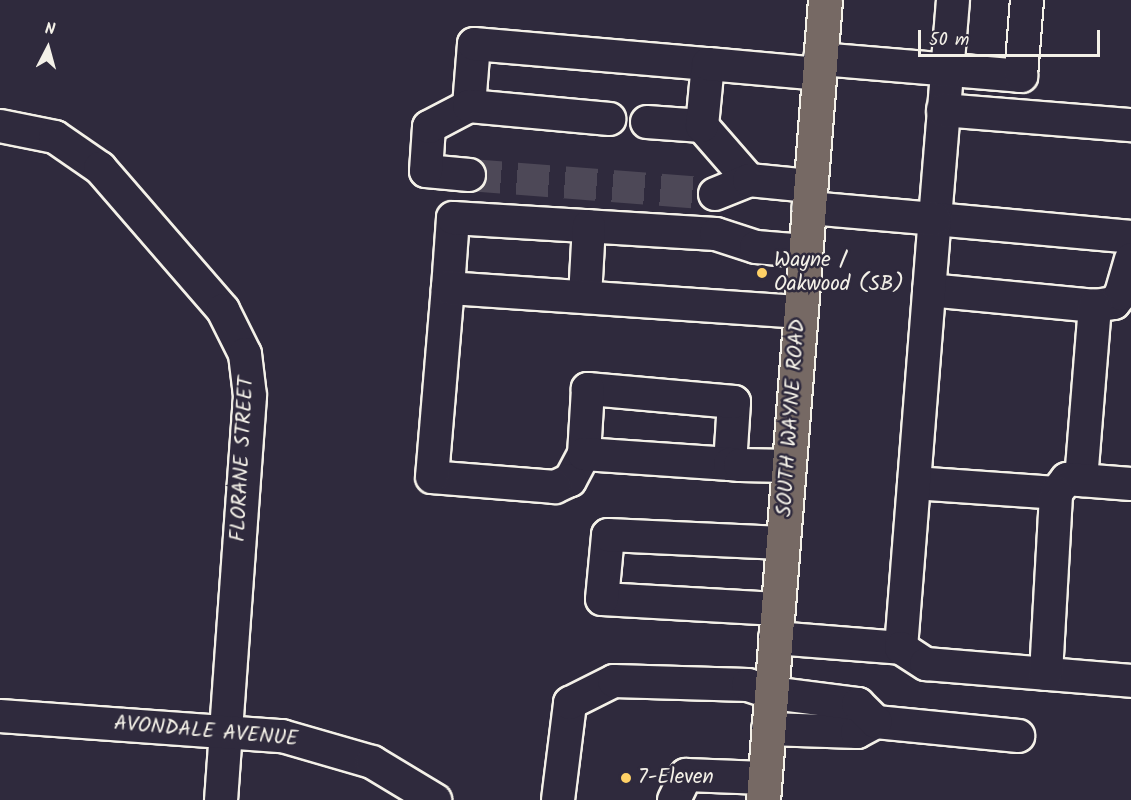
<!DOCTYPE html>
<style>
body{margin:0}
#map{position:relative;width:1131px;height:800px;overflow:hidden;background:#2f2a3d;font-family:Kalam,sans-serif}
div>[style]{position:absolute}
.minor-tunnel>*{height:32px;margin-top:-16px;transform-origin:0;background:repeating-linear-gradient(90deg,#4d4857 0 32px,transparent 0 48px)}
.roads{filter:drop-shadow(2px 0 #f4f1e8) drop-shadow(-2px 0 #f4f1e8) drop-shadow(0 2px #f4f1e8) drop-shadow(0 -2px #f4f1e8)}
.minor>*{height:32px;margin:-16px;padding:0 16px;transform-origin:16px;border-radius:16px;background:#2f2a3d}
.major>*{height:33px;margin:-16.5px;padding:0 16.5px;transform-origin:16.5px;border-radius:16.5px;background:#766964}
.dots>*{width:16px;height:16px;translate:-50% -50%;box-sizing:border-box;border:3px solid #2f2a3d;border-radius:50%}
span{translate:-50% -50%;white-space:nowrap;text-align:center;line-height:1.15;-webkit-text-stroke:5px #2f2a3d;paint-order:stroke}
.poi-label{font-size:21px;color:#f4f1e8}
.left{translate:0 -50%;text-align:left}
.street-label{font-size:21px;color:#f4f1e8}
.north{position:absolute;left:18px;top:18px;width:60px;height:60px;-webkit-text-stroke:4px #2f2a3d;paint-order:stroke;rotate:6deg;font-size:16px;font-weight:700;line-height:24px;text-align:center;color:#f4f1e8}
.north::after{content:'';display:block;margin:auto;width:21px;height:27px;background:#f4f1e8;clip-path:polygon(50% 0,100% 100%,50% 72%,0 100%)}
.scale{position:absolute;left:918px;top:30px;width:182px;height:27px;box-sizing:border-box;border:3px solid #f4f1e8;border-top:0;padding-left:8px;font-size:18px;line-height:21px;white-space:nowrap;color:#f4f1e8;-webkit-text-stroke:4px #2f2a3d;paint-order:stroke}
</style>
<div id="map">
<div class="minor-tunnel">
<div style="left:469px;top:175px;width:247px;rotate:4.4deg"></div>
</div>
<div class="roads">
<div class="minor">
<div style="left:953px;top:0;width:220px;rotate:94.7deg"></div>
<div style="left:935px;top:219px;width:197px;rotate:5.2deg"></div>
<div style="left:820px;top:59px;width:202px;rotate:4.8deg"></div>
<div style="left:1021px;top:76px;width:76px;rotate:-85.5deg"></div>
<div style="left:469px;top:106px;width:62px;rotate:-85.4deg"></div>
<div style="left:474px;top:44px;width:235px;rotate:4.9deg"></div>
<div style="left:943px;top:110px;width:189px;rotate:4.6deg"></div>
<div style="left:647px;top:122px;width:55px;rotate:4.2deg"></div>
<div style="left:0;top:126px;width:56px;rotate:11.3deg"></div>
<div style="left:55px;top:137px;width:55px;rotate:34.6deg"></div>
<div style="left:100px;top:168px;width:188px;rotate:49.1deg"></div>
<div style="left:223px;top:310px;width:49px;rotate:63.4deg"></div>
<div style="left:245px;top:354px;width:42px;rotate:83.2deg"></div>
<div style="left:250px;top:396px;width:405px;rotate:94.1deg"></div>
<div style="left:469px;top:175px;width:43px;rotate:-174.7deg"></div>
<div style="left:426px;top:171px;width:44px;rotate:-86.1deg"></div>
<div style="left:429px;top:127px;width:45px;rotate:-27.7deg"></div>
<div style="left:469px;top:106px;width:141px;rotate:5.3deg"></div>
<div style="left:749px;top:180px;width:72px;rotate:-131deg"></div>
<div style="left:702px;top:126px;width:62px;rotate:-84.5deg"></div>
<div style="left:708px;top:64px;width:111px;rotate:5.1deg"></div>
<div style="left:715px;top:194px;width:37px;rotate:-22deg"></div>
<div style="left:749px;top:180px;width:61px;rotate:5.6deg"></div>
<div style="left:448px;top:288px;width:70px;rotate:-85.9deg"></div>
<div style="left:453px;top:218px;width:263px;rotate:3.5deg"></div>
<div style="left:716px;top:234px;width:42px;rotate:18deg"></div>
<div style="left:756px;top:247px;width:49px;rotate:4.7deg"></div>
<div style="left:929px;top:290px;width:167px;rotate:5.5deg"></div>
<div style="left:1095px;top:306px;width:19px;rotate:-9deg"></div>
<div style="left:1114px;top:303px;width:11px;rotate:-52deg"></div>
<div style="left:1121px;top:294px;width:36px;rotate:-74deg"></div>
<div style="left:585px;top:297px;width:71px;rotate:-86.8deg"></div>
<div style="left:584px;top:454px;width:30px;rotate:118deg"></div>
<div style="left:570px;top:480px;width:17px;rotate:155deg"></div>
<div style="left:555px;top:487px;width:123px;rotate:-175.4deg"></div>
<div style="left:432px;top:477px;width:190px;rotate:-85.2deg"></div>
<div style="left:448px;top:288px;width:353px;rotate:3.9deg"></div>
<div style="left:730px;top:464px;width:62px;rotate:-86.3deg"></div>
<div style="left:734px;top:402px;width:147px;rotate:-174.9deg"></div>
<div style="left:588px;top:389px;width:65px;rotate:93.5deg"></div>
<div style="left:584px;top:454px;width:146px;rotate:3.9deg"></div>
<div style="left:730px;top:464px;width:10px;rotate:6deg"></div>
<div style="left:740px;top:465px;width:49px;rotate:1.2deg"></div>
<div style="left:1081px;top:480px;width:175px;rotate:-85.4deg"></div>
<div style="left:914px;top:483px;width:142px;rotate:4deg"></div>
<div style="left:1056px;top:493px;width:18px;rotate:-52deg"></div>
<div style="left:1067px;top:479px;width:64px;rotate:4.5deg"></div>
<div style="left:777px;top:609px;width:175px;rotate:-176.7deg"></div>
<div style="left:602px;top:599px;width:64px;rotate:-84.6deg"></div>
<div style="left:608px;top:535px;width:174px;rotate:2.6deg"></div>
<div style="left:775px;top:638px;width:126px;rotate:4.5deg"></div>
<div style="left:901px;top:648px;width:430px;rotate:-85.5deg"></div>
<div style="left:935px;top:219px;width:127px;rotate:-175deg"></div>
<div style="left:901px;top:648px;width:30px;rotate:33deg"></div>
<div style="left:926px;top:664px;width:206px;rotate:4.7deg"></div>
<div style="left:1046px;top:674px;width:181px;rotate:-86.8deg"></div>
<div style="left:0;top:716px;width:283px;rotate:4.1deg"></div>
<div style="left:282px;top:736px;width:94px;rotate:16.1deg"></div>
<div style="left:372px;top:762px;width:74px;rotate:31.1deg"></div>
<div style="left:768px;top:729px;width:89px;rotate:1.9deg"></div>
<div style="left:857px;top:732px;width:21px;rotate:-28deg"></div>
<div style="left:876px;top:722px;width:143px;rotate:5.6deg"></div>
<div style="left:558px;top:800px;width:98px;rotate:-82.9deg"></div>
<div style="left:570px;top:703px;width:49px;rotate:-26.6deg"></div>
<div style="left:614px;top:681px;width:134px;rotate:1.7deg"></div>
<div style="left:748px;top:685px;width:25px;rotate:18deg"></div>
<div style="left:772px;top:693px;width:87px;rotate:7.3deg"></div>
<div style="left:858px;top:704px;width:25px;rotate:45deg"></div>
<div style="left:674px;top:800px;width:28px;rotate:-64deg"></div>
<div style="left:686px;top:775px;width:78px;rotate:2.2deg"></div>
</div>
<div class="major">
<div style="left:763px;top:800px;width:802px;rotate:-85.57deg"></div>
</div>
</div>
<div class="dots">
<div style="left:762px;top:273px;background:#ffd166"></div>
<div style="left:626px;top:778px;background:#ffd166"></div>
</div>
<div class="poi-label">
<span class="left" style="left:774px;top:273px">Wayne /<br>Oakwood (SB)</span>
<span class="left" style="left:638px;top:778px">7-Eleven</span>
</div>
<div class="street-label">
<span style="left:792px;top:418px;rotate:-86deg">SOUTH WAYNE ROAD</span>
<span style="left:243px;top:459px;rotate:-87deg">FLORANE STREET</span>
<span style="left:206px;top:732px;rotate:5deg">AVONDALE AVENUE</span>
</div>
<div class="north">N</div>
<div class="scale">50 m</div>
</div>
